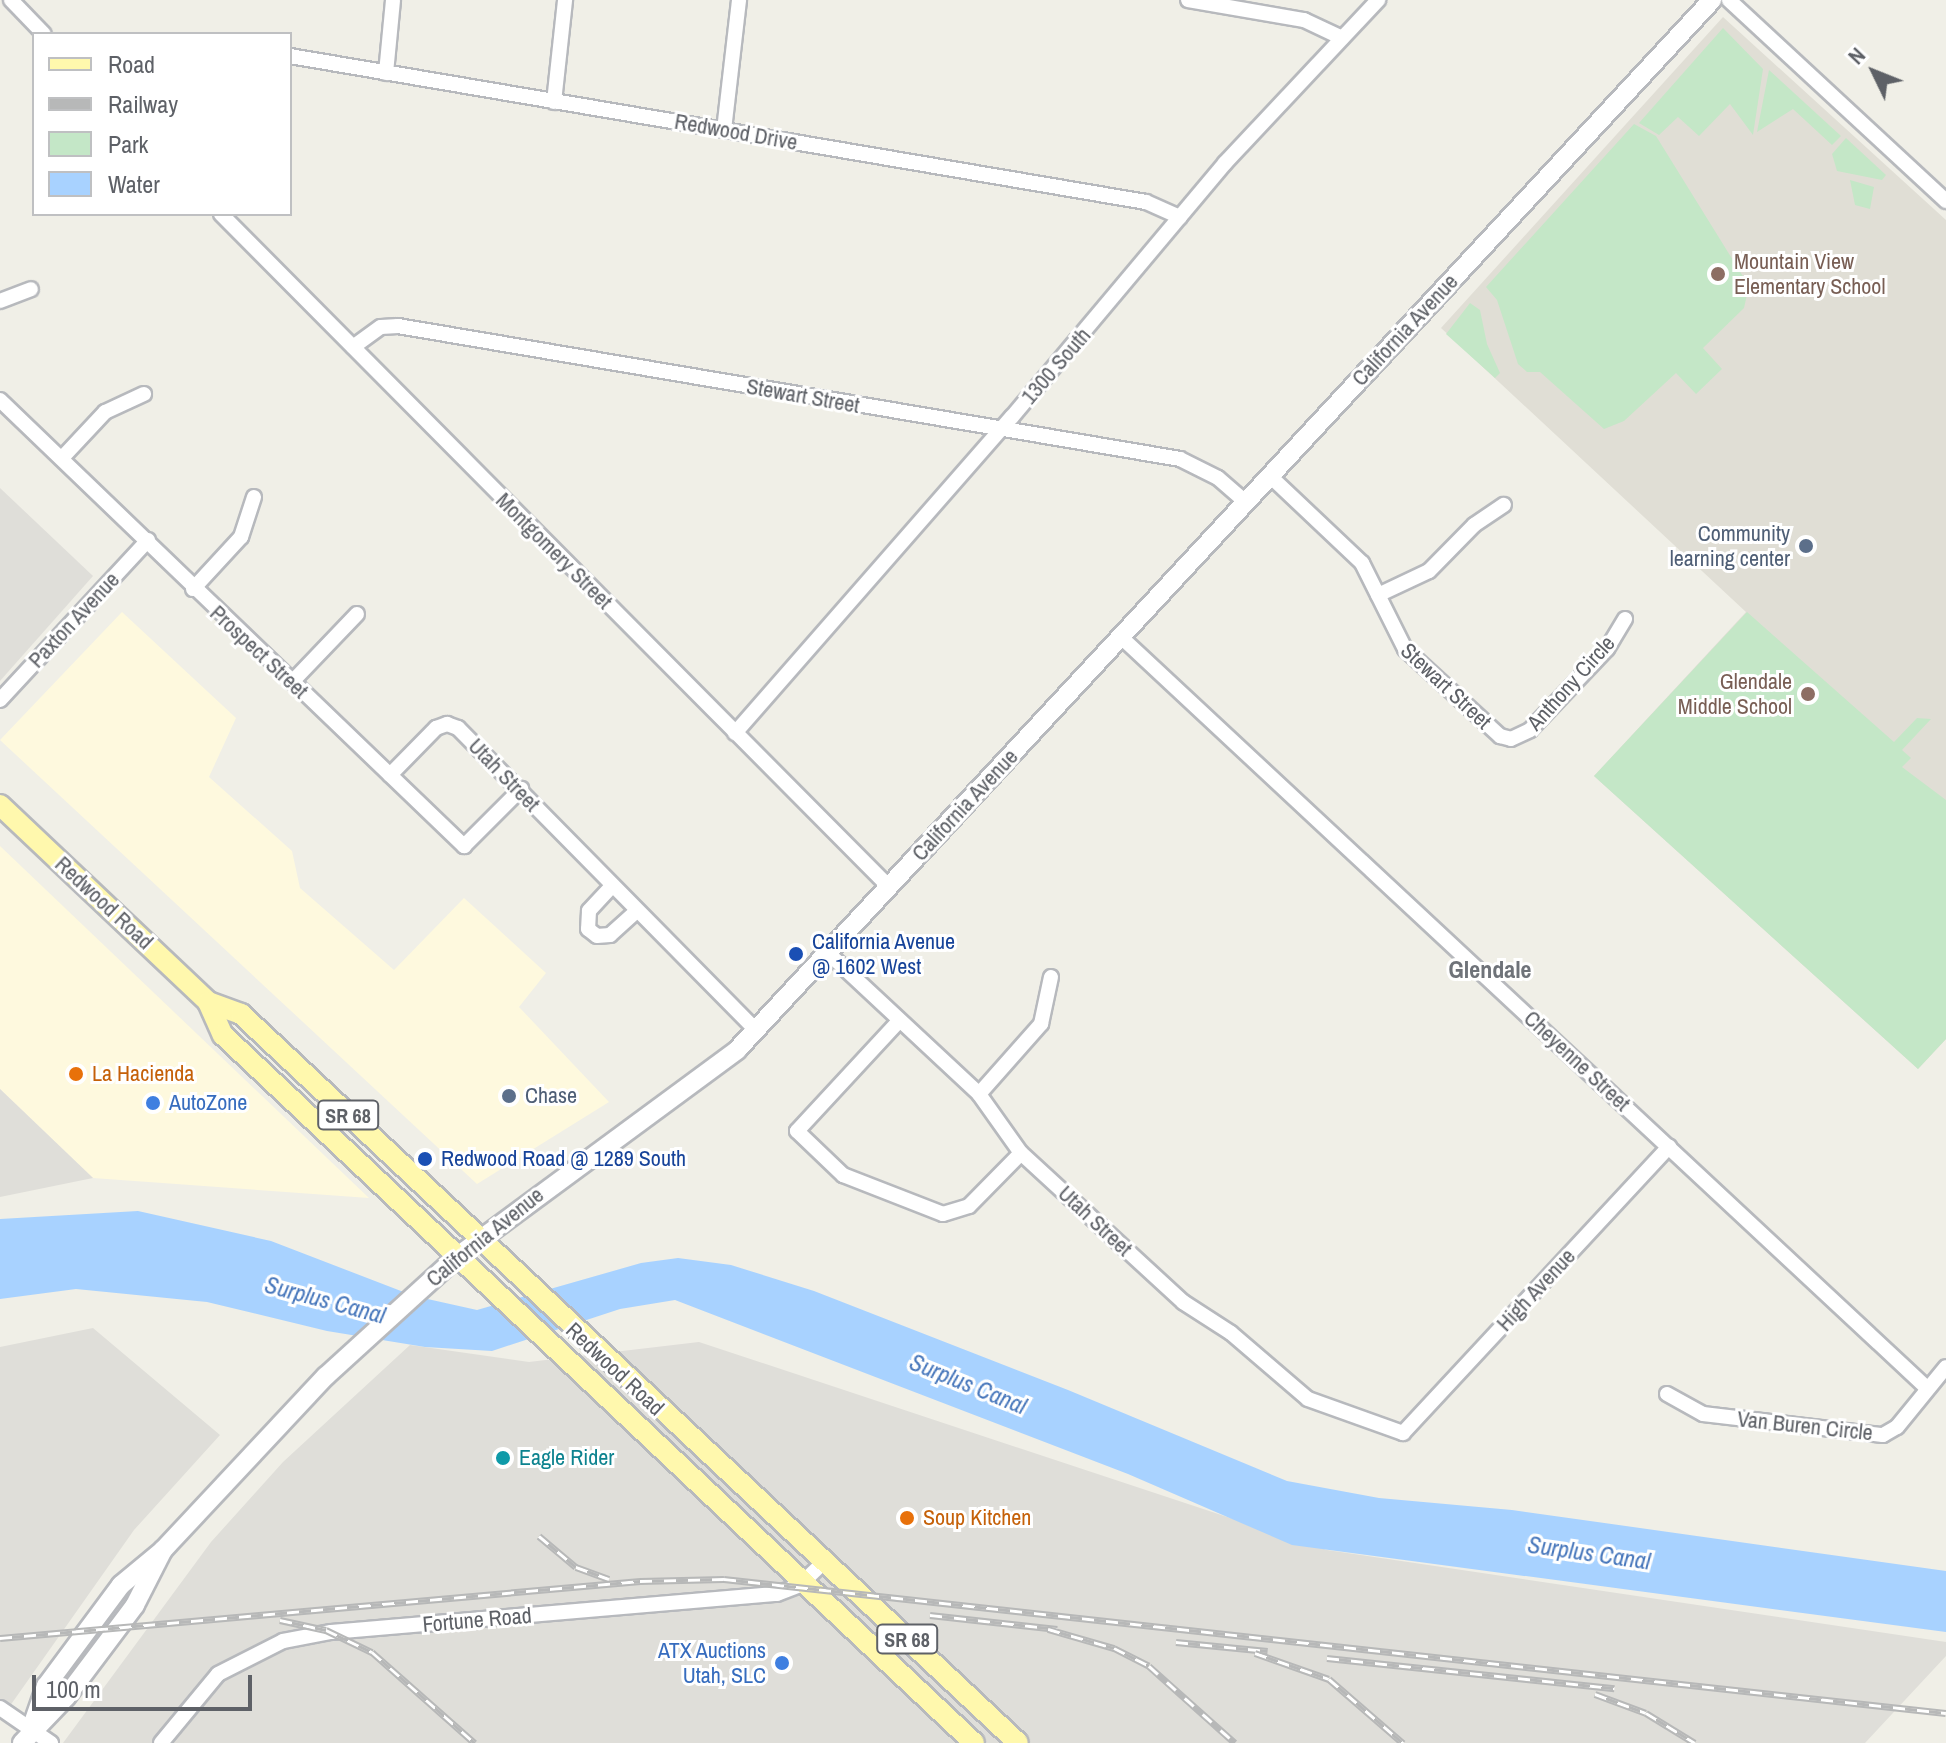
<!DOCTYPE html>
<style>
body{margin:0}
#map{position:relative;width:1946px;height:1743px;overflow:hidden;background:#f0efe7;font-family:"Archivo Narrow",sans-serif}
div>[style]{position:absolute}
.commercial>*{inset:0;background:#fef9de}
.industrial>*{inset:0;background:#dfded9}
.education>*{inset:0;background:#e0ded5}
.green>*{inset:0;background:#c4e7c7}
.water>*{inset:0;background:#a8d2ff}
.roads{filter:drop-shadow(2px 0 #b7b9bd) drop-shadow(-2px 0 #b7b9bd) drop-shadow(0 2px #b7b9bd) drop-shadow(0 -2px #b7b9bd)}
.street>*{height:14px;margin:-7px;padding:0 7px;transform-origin:7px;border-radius:7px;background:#fff}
.secondary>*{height:18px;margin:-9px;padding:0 9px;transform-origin:9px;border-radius:9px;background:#fff}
.primary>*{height:20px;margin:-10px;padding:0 10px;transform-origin:10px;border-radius:10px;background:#fff8ad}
.rail>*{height:7px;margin-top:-3.5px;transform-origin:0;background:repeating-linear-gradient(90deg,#fff 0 12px,#b7b8b8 0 24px);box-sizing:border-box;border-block:2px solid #b7b8b8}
.dots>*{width:22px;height:22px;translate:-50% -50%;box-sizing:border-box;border:4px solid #fff;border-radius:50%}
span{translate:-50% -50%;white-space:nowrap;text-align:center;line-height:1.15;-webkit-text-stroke:6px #fff;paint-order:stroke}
.shield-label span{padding:2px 6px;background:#fff;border:2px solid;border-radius:6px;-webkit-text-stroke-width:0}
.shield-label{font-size:20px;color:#5e6167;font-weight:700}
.street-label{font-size:22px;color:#5e6167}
.education-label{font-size:22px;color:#785e54}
.left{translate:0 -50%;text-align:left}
.right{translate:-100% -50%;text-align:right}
.service-label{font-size:22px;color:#4e5e75}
.transit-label{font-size:22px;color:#164399}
.food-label{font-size:22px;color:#c56008}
.shop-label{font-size:22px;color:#366cbe}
.culture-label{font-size:22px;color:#0d838f}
.neighbourhood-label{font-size:24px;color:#6f7379;font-weight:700}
.water-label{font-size:24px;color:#4676bb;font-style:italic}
.legend{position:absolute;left:32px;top:32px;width:260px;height:184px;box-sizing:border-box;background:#fff;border:2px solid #bfc0c2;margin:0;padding:10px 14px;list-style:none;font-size:24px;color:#5e6167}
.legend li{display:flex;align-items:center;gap:16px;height:40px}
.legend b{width:40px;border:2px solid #bfc0c2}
.north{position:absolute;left:1834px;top:32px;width:80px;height:80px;-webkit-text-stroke:6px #fff;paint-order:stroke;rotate:313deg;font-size:22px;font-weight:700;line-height:32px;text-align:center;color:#5e6167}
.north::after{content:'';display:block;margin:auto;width:28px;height:36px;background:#5e6167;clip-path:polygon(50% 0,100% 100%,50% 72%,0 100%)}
.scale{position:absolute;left:32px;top:1675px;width:220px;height:36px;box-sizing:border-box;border:4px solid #5e6167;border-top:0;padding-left:10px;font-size:24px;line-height:28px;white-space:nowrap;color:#5e6167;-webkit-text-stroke:6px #fff;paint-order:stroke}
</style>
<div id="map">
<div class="commercial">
<div style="clip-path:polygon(122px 612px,236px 718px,209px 777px,292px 851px,300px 888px,394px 970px,464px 898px,546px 973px,519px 1007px,609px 1102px,477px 1184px,0 740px)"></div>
<div style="clip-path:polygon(0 846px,369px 1198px,93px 1178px,0 1089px)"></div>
</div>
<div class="industrial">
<div style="clip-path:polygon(0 488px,93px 576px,0 681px)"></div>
<div style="clip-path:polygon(0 1089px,93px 1178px,0 1197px)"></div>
<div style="clip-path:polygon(93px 1328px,220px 1435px,134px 1530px,0 1720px,0 1347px)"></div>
<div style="clip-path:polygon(699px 1342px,1327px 1550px,1946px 1642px,1946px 1656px,1865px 1743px,63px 1743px,211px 1542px,283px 1462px,410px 1345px,529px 1362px)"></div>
</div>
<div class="education">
<div style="clip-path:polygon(1723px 17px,1946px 220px,1946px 1039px,1918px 1069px,1594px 776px,1746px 612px,1441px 328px)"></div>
</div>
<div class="green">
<div style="clip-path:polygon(1723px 28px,1763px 69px,1753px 135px,1730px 104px,1699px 136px,1678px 117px,1659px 135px,1639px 123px)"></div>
<div style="clip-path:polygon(1769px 70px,1841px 136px,1832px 145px,1793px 109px,1757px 132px)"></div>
<div style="clip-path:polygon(1634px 124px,1656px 136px,1749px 286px,1744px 308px,1703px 348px,1722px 369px,1696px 394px,1676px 373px,1624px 421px,1604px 429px,1540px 372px,1527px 372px,1518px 364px,1497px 300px,1486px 287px)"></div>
<div style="clip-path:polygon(1846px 138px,1886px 175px,1882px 180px,1837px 171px,1832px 154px)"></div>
<div style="clip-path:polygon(1850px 180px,1874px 187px,1870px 209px,1855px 205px)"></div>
<div style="clip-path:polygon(1470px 303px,1480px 310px,1487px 344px,1500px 373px,1495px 378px,1446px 334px)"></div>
<div style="clip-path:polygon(1747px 612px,1894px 742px,1917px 718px,1931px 719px,1902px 750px,1911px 758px,1902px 767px,1946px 800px,1946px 1039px,1918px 1069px,1594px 776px)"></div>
</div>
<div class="water">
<div style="clip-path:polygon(138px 1211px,271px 1241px,414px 1296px,477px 1310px,641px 1263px,678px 1258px,731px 1265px,814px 1291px,1068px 1390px,1287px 1481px,1379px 1498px,1512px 1510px,1946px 1571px,1946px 1632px,1292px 1545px,1128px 1474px,675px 1300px,620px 1309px,492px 1351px,425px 1347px,327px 1331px,207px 1302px,76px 1289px,0 1299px,0 1219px)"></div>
</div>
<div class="roads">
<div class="street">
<div style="left:11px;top:0;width:47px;rotate:45.9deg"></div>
<div style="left:1188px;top:0;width:118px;rotate:9.8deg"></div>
<div style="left:1304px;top:20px;width:42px;rotate:25.3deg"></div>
<div style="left:1729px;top:0;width:296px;rotate:42.8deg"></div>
<div style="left:290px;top:56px;width:868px;rotate:9.68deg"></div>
<div style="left:1146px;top:202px;width:37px;rotate:24deg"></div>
<div style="left:386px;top:73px;width:73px;rotate:-84.5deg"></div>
<div style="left:554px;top:102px;width:103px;rotate:-83.8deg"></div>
<div style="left:724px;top:130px;width:131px;rotate:-83.4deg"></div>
<div style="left:221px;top:214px;width:948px;rotate:45.21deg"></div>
<div style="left:0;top:301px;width:33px;rotate:-21deg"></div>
<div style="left:353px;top:347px;width:34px;rotate:-36deg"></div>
<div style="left:381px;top:327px;width:17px;rotate:-3deg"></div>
<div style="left:398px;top:326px;width:793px;rotate:9.65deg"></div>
<div style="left:1180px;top:459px;width:42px;rotate:26.6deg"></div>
<div style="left:1218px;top:478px;width:37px;rotate:41deg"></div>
<div style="left:0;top:400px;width:644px;rotate:43.87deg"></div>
<div style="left:464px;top:846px;width:81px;rotate:-45deg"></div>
<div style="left:62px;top:458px;width:63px;rotate:-46.9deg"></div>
<div style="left:105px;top:412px;width:43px;rotate:-24.8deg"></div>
<div style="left:1270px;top:476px;width:127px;rotate:43.4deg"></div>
<div style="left:1362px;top:563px;width:96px;rotate:63.4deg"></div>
<div style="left:1405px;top:649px;width:129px;rotate:42.5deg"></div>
<div style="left:1500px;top:736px;width:11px;rotate:15deg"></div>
<div style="left:1511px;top:739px;width:21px;rotate:-25deg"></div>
<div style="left:1530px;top:730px;width:112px;rotate:-46.5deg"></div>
<div style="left:1607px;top:649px;width:35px;rotate:-59deg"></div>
<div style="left:193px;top:589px;width:71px;rotate:-47.3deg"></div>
<div style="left:241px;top:537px;width:42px;rotate:-72deg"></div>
<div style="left:1378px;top:595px;width:56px;rotate:-25.2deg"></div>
<div style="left:1429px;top:571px;width:64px;rotate:-45.6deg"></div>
<div style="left:1474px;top:525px;width:36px;rotate:-34deg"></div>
<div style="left:1121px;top:637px;width:1102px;rotate:42.98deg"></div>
<div style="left:292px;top:682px;width:94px;rotate:-46.3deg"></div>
<div style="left:0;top:700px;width:218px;rotate:-47.2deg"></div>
<div style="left:735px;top:733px;width:420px;rotate:-48.8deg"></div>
<div style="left:1012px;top:417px;width:331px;rotate:-50deg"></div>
<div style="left:1225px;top:163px;width:224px;rotate:-46.8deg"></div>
<div style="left:390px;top:775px;width:66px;rotate:-45.6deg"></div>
<div style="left:436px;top:728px;width:12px;rotate:-20deg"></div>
<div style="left:447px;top:724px;width:12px;rotate:20deg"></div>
<div style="left:458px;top:728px;width:424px;rotate:45.4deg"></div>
<div style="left:612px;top:886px;width:34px;rotate:133deg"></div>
<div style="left:589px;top:911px;width:18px;rotate:93deg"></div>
<div style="left:588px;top:929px;width:11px;rotate:38deg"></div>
<div style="left:597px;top:936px;width:13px;rotate:-4deg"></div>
<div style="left:610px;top:935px;width:36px;rotate:-42deg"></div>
<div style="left:828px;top:953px;width:207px;rotate:43deg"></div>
<div style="left:979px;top:1094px;width:72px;rotate:54.6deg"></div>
<div style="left:1021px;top:1153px;width:220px;rotate:42.6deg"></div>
<div style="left:1183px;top:1302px;width:57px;rotate:32.9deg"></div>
<div style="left:1231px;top:1333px;width:101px;rotate:40.6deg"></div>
<div style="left:1308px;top:1399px;width:101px;rotate:19.7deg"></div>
<div style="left:1403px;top:1433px;width:391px;rotate:-47.1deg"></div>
<div style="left:899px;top:1021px;width:150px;rotate:132.8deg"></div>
<div style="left:797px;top:1131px;width:64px;rotate:43.7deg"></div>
<div style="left:843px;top:1175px;width:107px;rotate:21.3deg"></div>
<div style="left:943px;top:1214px;width:27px;rotate:-17deg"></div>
<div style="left:969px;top:1206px;width:74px;rotate:-45.5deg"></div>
<div style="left:979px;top:1094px;width:94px;rotate:-48.5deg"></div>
<div style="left:1041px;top:1024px;width:48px;rotate:-78deg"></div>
<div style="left:1667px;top:1394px;width:41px;rotate:29.1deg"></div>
<div style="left:1703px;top:1414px;width:181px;rotate:6.7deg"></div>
<div style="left:1883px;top:1435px;width:16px;rotate:-30deg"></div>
<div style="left:1897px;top:1427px;width:77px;rotate:-50.8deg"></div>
<div style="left:0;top:1708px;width:62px;rotate:34.5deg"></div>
<div style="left:161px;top:1743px;width:89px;rotate:-50.4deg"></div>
<div style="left:218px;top:1674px;width:73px;rotate:-26.9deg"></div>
<div style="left:283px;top:1641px;width:49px;rotate:-10.6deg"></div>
<div style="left:331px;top:1632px;width:448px;rotate:-4.9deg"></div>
<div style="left:777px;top:1594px;width:25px;rotate:-21deg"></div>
<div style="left:800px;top:1585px;width:33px;rotate:-44deg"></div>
</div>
<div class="secondary">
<div style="left:31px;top:1729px;width:46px;rotate:-70.8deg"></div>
<div style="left:46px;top:1686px;width:126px;rotate:-53.4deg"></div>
<div style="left:121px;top:1585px;width:55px;rotate:-39.8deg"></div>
<div style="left:163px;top:1550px;width:238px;rotate:-46.9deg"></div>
<div style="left:326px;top:1376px;width:178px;rotate:-42.3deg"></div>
<div style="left:458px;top:1256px;width:347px;rotate:-36.4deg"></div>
<div style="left:737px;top:1050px;width:1433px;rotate:-47.12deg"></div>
<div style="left:22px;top:1743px;width:64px;rotate:-46.3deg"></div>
<div style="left:66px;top:1697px;width:115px;rotate:-53.1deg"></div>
<div style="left:135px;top:1605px;width:62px;rotate:-63deg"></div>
</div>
<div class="primary">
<div style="left:0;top:805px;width:286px;rotate:43.4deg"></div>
<div style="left:208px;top:1002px;width:35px;rotate:20deg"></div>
<div style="left:241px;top:1014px;width:1065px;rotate:43.17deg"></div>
<div style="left:208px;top:1002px;width:36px;rotate:66deg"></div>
<div style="left:223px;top:1035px;width:1032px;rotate:43.31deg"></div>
</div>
</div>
<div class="rail">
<div style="left:539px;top:1536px;width:48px;rotate:40deg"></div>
<div style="left:576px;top:1567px;width:35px;rotate:20deg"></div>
<div style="left:930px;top:1615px;width:128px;rotate:6.3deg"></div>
<div style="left:280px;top:1620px;width:47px;rotate:12.3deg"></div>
<div style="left:326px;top:1630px;width:51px;rotate:25.6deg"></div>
<div style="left:372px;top:1652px;width:137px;rotate:41.5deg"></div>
<div style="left:1048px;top:1629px;width:69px;rotate:16.1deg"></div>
<div style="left:1114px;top:1648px;width:39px;rotate:27deg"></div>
<div style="left:1149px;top:1666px;width:115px;rotate:41.8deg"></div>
<div style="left:0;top:1638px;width:643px;rotate:-5.09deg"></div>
<div style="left:640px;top:1581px;width:84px;rotate:-1.4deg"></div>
<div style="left:724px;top:1579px;width:1229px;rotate:6.26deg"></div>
<div style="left:1176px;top:1642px;width:92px;rotate:5.6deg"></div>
<div style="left:1255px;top:1653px;width:78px;rotate:19.4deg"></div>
<div style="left:1329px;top:1679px;width:98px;rotate:40.9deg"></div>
<div style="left:1327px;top:1658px;width:289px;rotate:6deg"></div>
<div style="left:1595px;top:1694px;width:54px;rotate:20.4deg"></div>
<div style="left:1646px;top:1713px;width:57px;rotate:31.5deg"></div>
</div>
<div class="dots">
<div style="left:1718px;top:274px;background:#8d6e63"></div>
<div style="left:1806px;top:546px;background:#5c6f8a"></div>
<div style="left:1808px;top:694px;background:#8d6e63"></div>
<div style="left:796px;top:954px;background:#1a4fb4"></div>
<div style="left:76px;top:1074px;background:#e8710a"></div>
<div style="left:509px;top:1096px;background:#5c6f8a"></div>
<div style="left:153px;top:1103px;background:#3f7fe0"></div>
<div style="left:425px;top:1159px;background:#1a4fb4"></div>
<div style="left:503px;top:1458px;background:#0f9aa8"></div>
<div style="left:907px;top:1518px;background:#e8710a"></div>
<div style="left:782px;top:1663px;background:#3f7fe0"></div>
</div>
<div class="shield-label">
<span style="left:348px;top:1115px">SR 68</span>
<span style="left:907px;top:1639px">SR 68</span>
</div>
<div class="street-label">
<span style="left:736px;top:132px;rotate:10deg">Redwood Drive</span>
<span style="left:1405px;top:330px;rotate:-47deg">California Avenue</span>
<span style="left:1056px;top:366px;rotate:-49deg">1300 South</span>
<span style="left:803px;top:396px;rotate:10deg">Stewart Street</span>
<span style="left:554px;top:551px;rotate:45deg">Montgomery Street</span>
<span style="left:74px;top:620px;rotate:-47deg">Paxton Avenue</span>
<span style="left:259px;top:652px;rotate:43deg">Prospect Street</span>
<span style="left:1571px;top:683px;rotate:-48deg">Anthony Circle</span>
<span style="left:1446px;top:686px;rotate:43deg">Stewart Street</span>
<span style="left:504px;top:775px;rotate:46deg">Utah Street</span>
<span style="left:965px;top:805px;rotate:-47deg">California Avenue</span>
<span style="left:104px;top:903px;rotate:43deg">Redwood Road</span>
<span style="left:1577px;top:1061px;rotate:43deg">Cheyenne Street</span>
<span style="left:1095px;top:1221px;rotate:43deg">Utah Street</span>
<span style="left:485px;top:1237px;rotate:-39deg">California Avenue</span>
<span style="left:1536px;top:1290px;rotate:-47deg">High Avenue</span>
<span style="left:615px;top:1369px;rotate:43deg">Redwood Road</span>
<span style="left:1805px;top:1426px;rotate:6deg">Van Buren Circle</span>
<span style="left:477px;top:1620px;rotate:-5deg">Fortune Road</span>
</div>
<div class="education-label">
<span class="left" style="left:1734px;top:274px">Mountain View<br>Elementary School</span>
<span class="right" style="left:1792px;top:694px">Glendale<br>Middle School</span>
</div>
<div class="service-label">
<span class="right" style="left:1790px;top:546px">Community<br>learning center</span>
<span class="left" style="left:525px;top:1096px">Chase</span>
</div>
<div class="transit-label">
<span class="left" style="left:812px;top:954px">California Avenue<br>@ 1602 West</span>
<span class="left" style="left:441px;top:1159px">Redwood Road @ 1289 South</span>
</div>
<div class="food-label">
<span class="left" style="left:92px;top:1074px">La Hacienda</span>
<span class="left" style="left:923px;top:1518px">Soup Kitchen</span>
</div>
<div class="shop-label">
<span class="left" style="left:169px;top:1103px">AutoZone</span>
<span class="right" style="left:766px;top:1663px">ATX Auctions<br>Utah, SLC</span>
</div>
<div class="culture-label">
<span class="left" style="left:519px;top:1458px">Eagle Rider</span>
</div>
<div class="neighbourhood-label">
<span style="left:1490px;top:970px">Glendale</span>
</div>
<div class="water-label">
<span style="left:325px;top:1300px;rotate:15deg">Surplus Canal</span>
<span style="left:968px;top:1384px;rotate:22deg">Surplus Canal</span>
<span style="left:1589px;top:1553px;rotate:8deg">Surplus Canal</span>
</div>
<ul class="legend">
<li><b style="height:10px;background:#fff8ad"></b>Road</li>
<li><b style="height:10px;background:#b7b8b8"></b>Railway</li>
<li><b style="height:22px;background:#c4e7c7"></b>Park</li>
<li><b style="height:22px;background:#a8d2ff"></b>Water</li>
</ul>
<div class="north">N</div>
<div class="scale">100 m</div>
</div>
